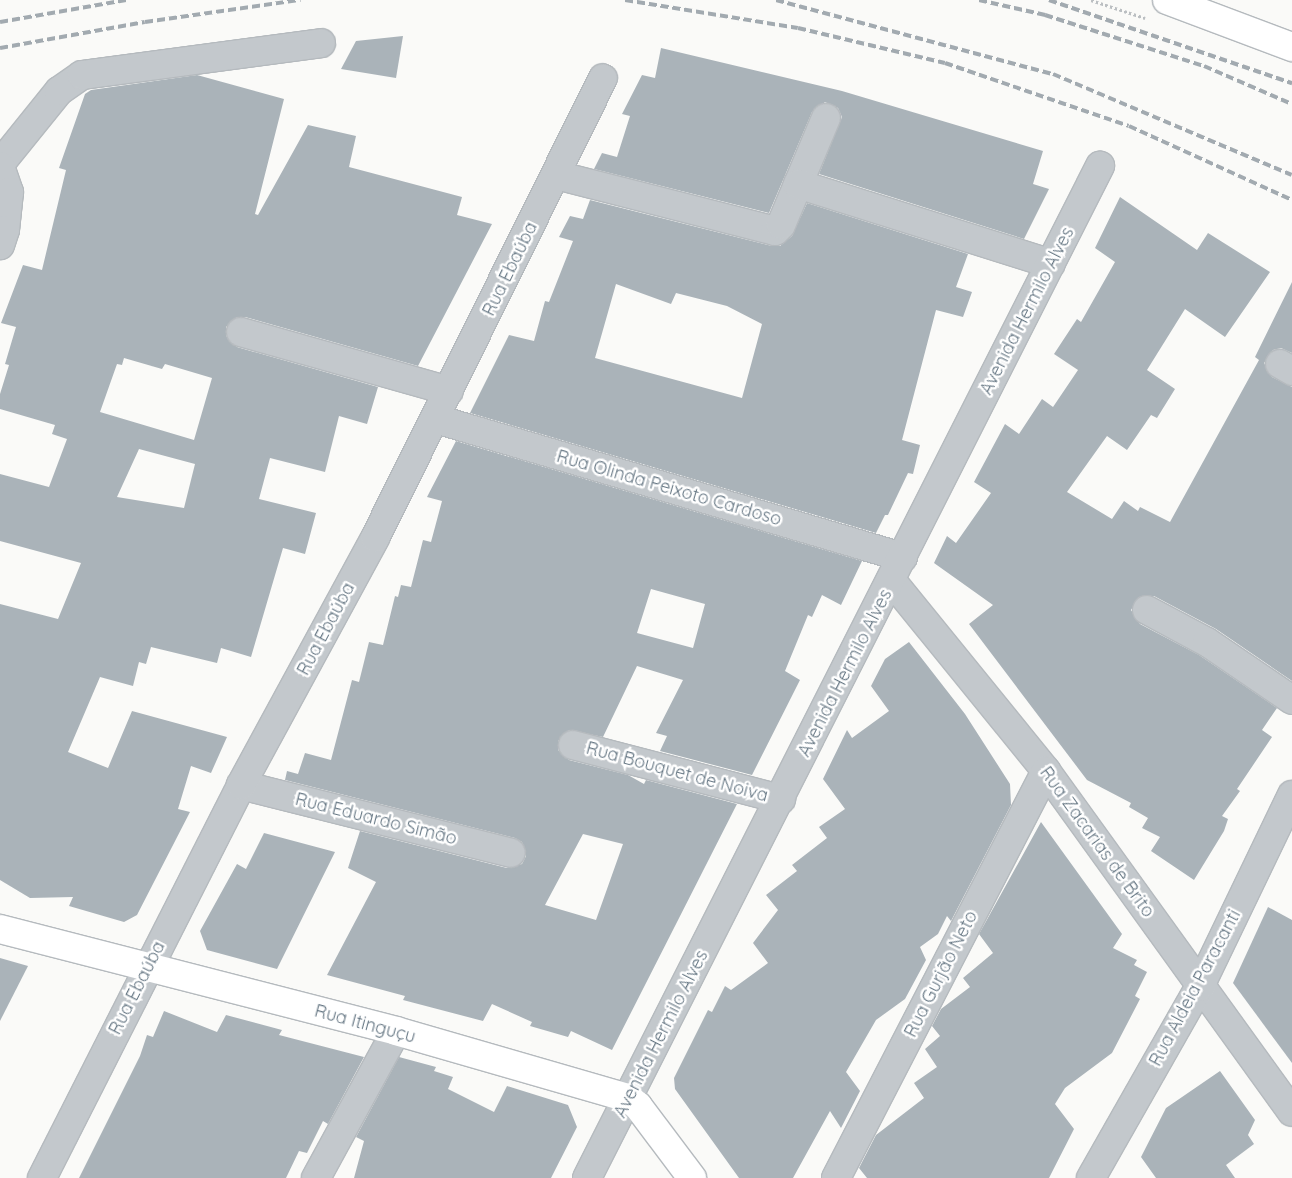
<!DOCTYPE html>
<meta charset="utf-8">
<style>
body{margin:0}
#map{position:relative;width:1292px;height:1178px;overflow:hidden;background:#fafaf8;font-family:Quicksand,sans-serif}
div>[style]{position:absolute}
.building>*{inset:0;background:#aab3b9}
.path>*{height:3px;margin-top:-1.5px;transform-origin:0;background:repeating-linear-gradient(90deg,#bbbfc2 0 2.5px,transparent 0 5px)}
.roads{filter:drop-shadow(1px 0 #b5babe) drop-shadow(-1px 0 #b5babe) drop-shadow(0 1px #b5babe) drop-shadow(0 -1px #b5babe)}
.minor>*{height:28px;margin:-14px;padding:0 14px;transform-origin:14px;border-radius:14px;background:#c3c8cc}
.major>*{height:28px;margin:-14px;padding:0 14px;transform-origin:14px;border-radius:14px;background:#fff}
.highway>*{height:28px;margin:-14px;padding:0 14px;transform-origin:14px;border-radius:14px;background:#fff}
.rail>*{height:4px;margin-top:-2px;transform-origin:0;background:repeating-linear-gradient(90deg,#a2aab0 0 8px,transparent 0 12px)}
span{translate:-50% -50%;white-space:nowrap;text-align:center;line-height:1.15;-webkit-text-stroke:5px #fff;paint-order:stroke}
.street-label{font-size:18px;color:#657683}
</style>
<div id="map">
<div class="building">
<div style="clip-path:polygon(403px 36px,396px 78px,341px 69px,356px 41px)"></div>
<div style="clip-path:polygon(661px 48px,842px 91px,1043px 151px,1033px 184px,1049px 189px,1024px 239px,819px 174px,842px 117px,838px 108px,825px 102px,812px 112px,769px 213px,594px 169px,602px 153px,617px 157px,630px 116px,622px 114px,642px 75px,655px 78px)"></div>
<div style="clip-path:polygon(evenodd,197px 75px,284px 99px,255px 214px,258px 215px,308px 125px,356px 136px,349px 167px,462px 197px,457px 215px,492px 224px,418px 366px,245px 317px,237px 317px,226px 327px,226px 336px,237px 347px,378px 387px,367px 424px,339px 416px,325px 472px,270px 458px,259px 499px,316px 513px,305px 554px,283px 548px,251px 657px,221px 648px,217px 663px,151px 647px,146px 664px,139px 662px,133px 686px,100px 677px,68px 752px,108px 768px,132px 711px,227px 737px,211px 773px,191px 766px,178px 809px,190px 812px,137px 915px,124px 922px,69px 906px,73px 897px,30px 898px,0 880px,0 604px,58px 619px,81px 563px,0 541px,0 474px,49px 487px,67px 439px,52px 434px,55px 425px,0 409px,0 394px,9px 365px,5px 364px,16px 327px,1px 323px,23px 265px,42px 270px,66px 170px,59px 168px,85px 94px,91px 90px,197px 75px,124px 358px,162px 369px,165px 364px,212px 378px,194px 440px,100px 412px,117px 364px,122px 365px,124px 358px,197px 75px,139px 449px,195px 464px,184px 508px,117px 497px,139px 449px)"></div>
<div style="clip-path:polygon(1120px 197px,1197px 250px,1208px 233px,1270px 272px,1225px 337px,1185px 309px,1147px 370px,1175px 389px,1157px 418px,1151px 415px,1127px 450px,1107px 436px,1067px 492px,1112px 519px,1124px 501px,1138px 511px,1140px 507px,1170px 522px,1259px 360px,1255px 357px,1292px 282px,1292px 353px,1281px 348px,1273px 350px,1264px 363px,1272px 377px,1292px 387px,1292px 681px,1216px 629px,1154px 596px,1139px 597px,1131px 610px,1140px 624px,1199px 655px,1277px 708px,1262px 730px,1272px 737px,1237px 789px,1240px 791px,1222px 816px,1228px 819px,1224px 831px,1194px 880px,1151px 851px,1160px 837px,1142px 828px,1148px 818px,1129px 807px,1131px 803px,1087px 780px,969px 624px,993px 605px,934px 563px,947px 536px,956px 543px,991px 493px,974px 482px,1005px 424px,1019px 434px,1042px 399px,1053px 407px,1078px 370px,1054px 354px,1077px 319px,1081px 322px,1115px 262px,1095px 248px)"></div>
<div style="clip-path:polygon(evenodd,590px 200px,772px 246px,780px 246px,792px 236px,807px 203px,968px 254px,956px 287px,972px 292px,963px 317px,936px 310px,902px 440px,920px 445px,913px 474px,908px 473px,888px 515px,885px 515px,876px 533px,470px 413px,509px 335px,534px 341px,545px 301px,549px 302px,573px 241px,559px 237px,570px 216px,583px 219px,590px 200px,616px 284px,671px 304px,676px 293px,727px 306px,762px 324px,742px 398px,595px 358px,616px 284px)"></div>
<div style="clip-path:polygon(evenodd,456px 441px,862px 561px,841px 605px,822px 595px,812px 617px,808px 615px,785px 671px,800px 680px,752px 775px,660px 751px,667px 736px,656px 733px,683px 680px,637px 666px,603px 737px,569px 730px,558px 741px,558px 750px,569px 760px,628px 775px,644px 784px,646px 780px,737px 804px,612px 1050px,571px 1031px,568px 1037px,530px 1026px,532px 1022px,492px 1004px,483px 1021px,403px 1000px,405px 996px,327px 975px,376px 882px,348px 868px,360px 831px,507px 868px,522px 864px,526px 856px,522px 842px,515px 838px,285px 780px,287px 771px,298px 774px,305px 753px,331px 760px,352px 680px,359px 682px,369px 642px,383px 645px,395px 596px,398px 597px,401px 585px,411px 587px,423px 540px,431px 542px,442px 501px,427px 497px,456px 441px,651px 589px,705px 604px,693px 648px,637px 633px,651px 589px,456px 441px,583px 834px,623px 844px,596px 920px,545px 905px,583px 834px)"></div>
<div style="clip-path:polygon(909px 642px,965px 714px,1010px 784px,1011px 805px,951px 921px,947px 916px,938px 934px,920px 947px,926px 960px,905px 999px,876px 1020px,846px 1072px,860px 1091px,841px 1128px,830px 1111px,793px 1178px,739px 1178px,675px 1089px,674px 1078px,708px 1010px,712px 1012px,725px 986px,731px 990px,768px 963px,753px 943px,778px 910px,766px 895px,797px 871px,792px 865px,827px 838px,819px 827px,845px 809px,823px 779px,847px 730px,852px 738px,889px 711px,871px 686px,885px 659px)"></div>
<div style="clip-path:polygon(1041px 822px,1122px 934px,1113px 948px,1137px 960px,1134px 965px,1147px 972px,1135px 996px,1140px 999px,1112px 1053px,1065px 1088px,1055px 1104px,1074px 1129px,1049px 1178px,867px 1178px,859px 1168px,876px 1135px,924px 1098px,914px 1083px,937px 1067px,925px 1049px,940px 1036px,932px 1026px,941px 1009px,970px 987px,963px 978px,993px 953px,979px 934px)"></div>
<div style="clip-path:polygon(264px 833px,335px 852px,277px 969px,207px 950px,200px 931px,237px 864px,246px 869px)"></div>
<div style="clip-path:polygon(1268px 907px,1292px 920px,1292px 1063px,1233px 983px)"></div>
<div style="clip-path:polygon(0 958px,28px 966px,0 1021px)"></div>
<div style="clip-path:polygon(164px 1011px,217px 1032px,226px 1015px,282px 1030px,279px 1035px,364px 1057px,328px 1124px,323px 1121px,307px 1153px,299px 1151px,286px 1178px,79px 1178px,140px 1056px,147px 1035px,153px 1037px)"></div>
<div style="clip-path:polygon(399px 1057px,436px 1067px,434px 1071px,453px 1077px,448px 1089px,494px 1112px,507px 1086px,568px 1105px,577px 1127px,551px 1178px,354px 1178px,364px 1141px,356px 1137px)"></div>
<div style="clip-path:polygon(1220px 1071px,1255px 1120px,1248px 1135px,1254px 1144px,1226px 1165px,1235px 1178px,1156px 1178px,1141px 1157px,1166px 1108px)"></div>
</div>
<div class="path">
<div style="left:1091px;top:0;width:57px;rotate:18.4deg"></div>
</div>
<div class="roads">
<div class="minor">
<div style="left:0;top:164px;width:94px;rotate:-51.1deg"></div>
<div style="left:59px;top:91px;width:28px;rotate:-35deg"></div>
<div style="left:82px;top:75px;width:241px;rotate:-7.6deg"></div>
<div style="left:0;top:166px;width:28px;rotate:71deg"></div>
<div style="left:9px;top:192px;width:38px;rotate:96deg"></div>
<div style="left:5px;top:230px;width:16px;rotate:108deg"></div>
<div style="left:556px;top:175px;width:226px;rotate:14.3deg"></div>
<div style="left:775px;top:231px;width:8px;rotate:-45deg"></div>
<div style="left:781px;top:225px;width:116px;rotate:-67.2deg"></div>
<div style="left:798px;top:184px;width:265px;rotate:17.5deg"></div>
<div style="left:241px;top:332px;width:216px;rotate:15.8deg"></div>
<div style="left:1280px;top:364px;width:14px;rotate:30deg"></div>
<div style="left:436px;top:419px;width:487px;rotate:16.5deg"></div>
<div style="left:891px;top:580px;width:246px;rotate:50.9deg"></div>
<div style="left:1046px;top:771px;width:420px;rotate:54.2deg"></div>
<div style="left:1147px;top:610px;width:68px;rotate:28.1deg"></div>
<div style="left:1207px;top:642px;width:103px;rotate:34.3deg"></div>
<div style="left:573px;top:745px;width:215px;rotate:14.6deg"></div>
<div style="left:241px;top:785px;width:278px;rotate:14.1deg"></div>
<div style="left:42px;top:1178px;width:441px;rotate:-63.1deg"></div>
<div style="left:241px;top:785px;width:281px;rotate:-61.5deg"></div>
<div style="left:375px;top:538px;width:513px;rotate:-63.63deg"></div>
<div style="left:316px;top:1178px;width:167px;rotate:-61.4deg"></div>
<div style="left:587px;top:1178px;width:1135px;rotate:-63.12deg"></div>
<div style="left:836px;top:1178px;width:458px;rotate:-62.7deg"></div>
<div style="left:1091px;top:1178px;width:221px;rotate:-60.4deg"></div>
<div style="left:1200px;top:986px;width:212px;rotate:-64.3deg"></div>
</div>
<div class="major">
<div style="left:0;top:929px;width:409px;rotate:14.4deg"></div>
<div style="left:396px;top:1031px;width:241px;rotate:16.1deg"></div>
<div style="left:628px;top:1098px;width:13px;rotate:39deg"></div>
<div style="left:638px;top:1106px;width:90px;rotate:53.1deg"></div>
</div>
<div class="highway">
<div style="left:1167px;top:0;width:134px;rotate:20.6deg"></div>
</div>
</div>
<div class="rail">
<div style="left:625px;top:0;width:175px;rotate:9.2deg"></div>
<div style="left:798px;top:28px;width:151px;rotate:13.4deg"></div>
<div style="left:945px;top:63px;width:194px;rotate:18.9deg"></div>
<div style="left:1129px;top:126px;width:179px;rotate:24.4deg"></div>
<div style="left:776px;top:0;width:287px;rotate:15deg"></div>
<div style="left:1053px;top:74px;width:259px;rotate:22.9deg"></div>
<div style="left:979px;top:0;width:68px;rotate:12.8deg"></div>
<div style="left:1045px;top:15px;width:167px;rotate:17.8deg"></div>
<div style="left:1204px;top:66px;width:96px;rotate:23.4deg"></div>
<div style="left:1049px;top:0;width:257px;rotate:18.9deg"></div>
<div style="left:0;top:22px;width:128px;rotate:-9.9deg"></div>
<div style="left:0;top:48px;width:147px;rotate:-10.2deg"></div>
<div style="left:145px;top:22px;width:157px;rotate:-8.1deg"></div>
</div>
<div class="street-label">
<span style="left:510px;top:269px;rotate:-64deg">Rua Ebaúba</span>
<span style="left:1027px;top:311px;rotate:-63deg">Avenida Hermilo Alves</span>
<span style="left:669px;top:488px;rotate:16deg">Rua Olinda Peixoto Cardoso</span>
<span style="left:326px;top:629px;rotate:-62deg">Rua Ebaúba</span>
<span style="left:845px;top:673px;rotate:-63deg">Avenida Hermilo Alves</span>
<span style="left:677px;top:772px;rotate:15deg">Rua Bouquet de Noiva</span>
<span style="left:376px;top:819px;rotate:14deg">Rua Eduardo Simão</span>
<span style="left:1097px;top:842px;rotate:54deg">Rua Zacarias de Brito</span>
<span style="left:941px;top:974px;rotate:-63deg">Rua Gurjão Neto</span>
<span style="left:137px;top:988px;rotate:-63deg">Rua Ebaúba</span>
<span style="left:1195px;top:988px;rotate:-62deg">Rua Aldeia Paracanti</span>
<span style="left:365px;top:1024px;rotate:15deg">Rua Itinguçu</span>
<span style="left:661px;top:1034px;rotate:-63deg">Avenida Hermilo Alves</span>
</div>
</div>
